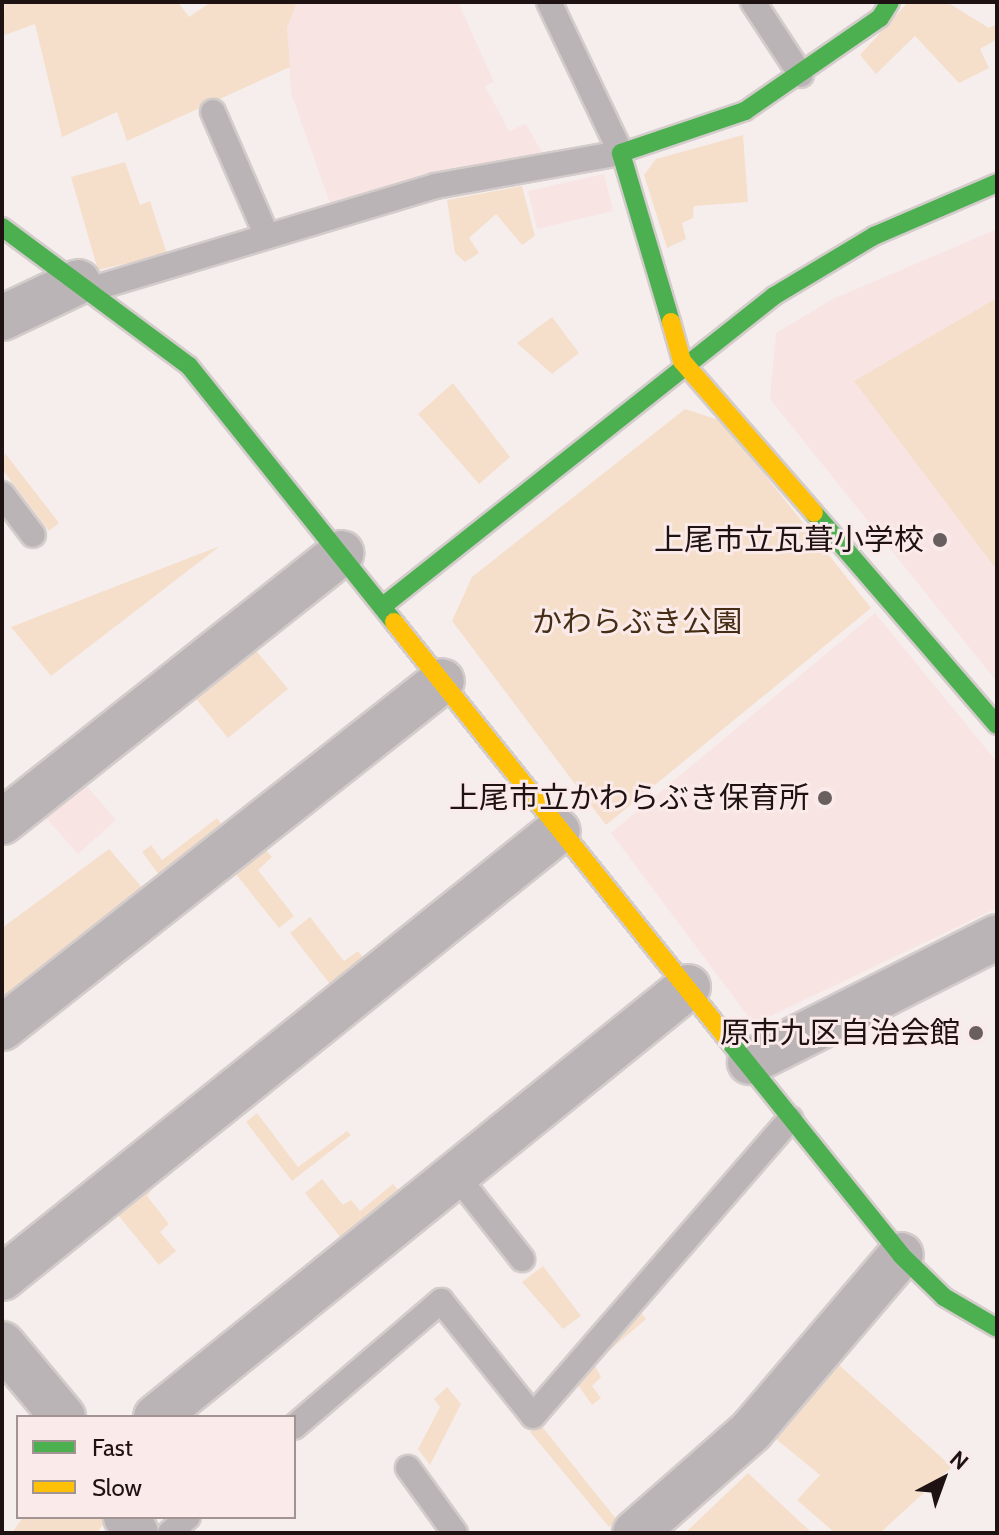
<!DOCTYPE html>
<meta charset="utf-8">
<style>
body{margin:0}
#map{position:relative;width:999px;height:1535px;overflow:hidden;background:#f6eeed;font-family:Cabin,"Noto Sans JP",sans-serif}
div>[style]{position:absolute}
.built>*{inset:0;background:#f8e4e3}
.green>*{inset:0;background:#f5dfcb}
.roads{filter:drop-shadow(2px 0 #d3cccb) drop-shadow(-2px 0 #d3cccb) drop-shadow(0 2px #d3cccb) drop-shadow(0 -2px #d3cccb)}
.lane>*{height:24px;margin:-12px;padding:0 12px;transform-origin:12px;border-radius:12px;background:#bab4b6}
.street>*{height:44px;margin:-22px;padding:0 22px;transform-origin:22px;border-radius:22px;background:#bab4b6}
.fast>*{height:18px;margin:-9px;padding:0 9px;transform-origin:9px;border-radius:9px;background:#4caf50}
.slow>*{height:18px;margin:-9px;padding:0 9px;transform-origin:9px;border-radius:9px;background:#ffc107}
.dots>*{width:22px;height:22px;translate:-50% -50%;box-sizing:border-box;border:4px solid #faeae9;border-radius:50%}
span{translate:-50% -50%;white-space:nowrap;text-align:center;line-height:1.15;-webkit-text-stroke:6px #faeae9;paint-order:stroke}
.poi-label{font-size:30px;color:#1f1212}
.right{translate:-100% -50%;text-align:right}
.park-label{font-size:30px;color:#462e14}
.frame{position:absolute;inset:0;border:4px solid #1f1212;pointer-events:none}
.legend{position:absolute;left:16px;top:1415px;width:280px;height:104px;box-sizing:border-box;background:#faeae9;border:2px solid #a29493;margin:0;padding:10px 14px;list-style:none;font-size:24px;color:#1f1212}
.legend li{display:flex;align-items:center;gap:16px;height:40px}
.legend b{width:40px;border:2px solid #a29493}
.north{position:absolute;left:903px;top:1439px;width:80px;height:80px;-webkit-text-stroke:6px #faeae9;paint-order:stroke;rotate:41deg;font-size:22px;font-weight:700;line-height:32px;text-align:center;color:#1f1212}
.north::after{content:'';display:block;margin:auto;width:28px;height:36px;background:#1f1212;clip-path:polygon(50% 0,100% 100%,50% 72%,0 100%)}
</style>
<div id="map">
<div class="built">
<div style="clip-path:polygon(297px 2px,458px 2px,494px 82px,485px 86px,509px 131px,526px 124px,543px 154px,404px 180px,330px 203px,291px 93px,287px 28px)"></div>
<div style="clip-path:polygon(604px 174px,613px 211px,537px 229px,528px 191px)"></div>
<div style="clip-path:polygon(997px 229px,997px 682px,770px 399px,776px 333px,833px 299px)"></div>
<div style="clip-path:polygon(875px 613px,997px 762px,997px 908px,754px 1024px,611px 833px)"></div>
<div style="clip-path:polygon(85px 784px,116px 820px,78px 854px,46px 818px)"></div>
</div>
<div class="green">
<div style="clip-path:polygon(178px 2px,189px 17px,211px 2px,297px 2px,287px 28px,290px 67px,127px 141px,117px 112px,62px 137px,35px 24px,2px 36px,5px 2px)"></div>
<div style="clip-path:polygon(908px 2px,947px 2px,989px 28px,997px 24px,997px 39px,980px 49px,989px 68px,959px 83px,915px 36px,876px 74px,860px 55px)"></div>
<div style="clip-path:polygon(743px 135px,748px 202px,694px 206px,693px 218px,682px 223px,686px 239px,667px 248px,644px 175px,656px 159px)"></div>
<div style="clip-path:polygon(125px 162px,140px 205px,150px 201px,167px 254px,98px 270px,71px 177px)"></div>
<div style="clip-path:polygon(522px 186px,535px 236px,522px 245px,496px 214px,469px 238px,479px 253px,465px 262px,455px 253px,447px 200px)"></div>
<div style="clip-path:polygon(997px 298px,997px 570px,854px 381px)"></div>
<div style="clip-path:polygon(552px 317px,579px 353px,552px 374px,517px 343px)"></div>
<div style="clip-path:polygon(453px 383px,510px 457px,479px 484px,418px 414px)"></div>
<div style="clip-path:polygon(685px 409px,722px 421px,871px 608px,606px 825px,452px 621px,472px 577px)"></div>
<div style="clip-path:polygon(5px 453px,59px 523px,49px 531px,2px 469px)"></div>
<div style="clip-path:polygon(220px 546px,51px 676px,11px 627px)"></div>
<div style="clip-path:polygon(253px 647px,288px 689px,228px 738px,193px 695px)"></div>
<div style="clip-path:polygon(217px 818px,222px 825px,159px 875px,142px 852px,151px 845px,162px 860px)"></div>
<div style="clip-path:polygon(109px 849px,146px 892px,2px 1002px,2px 928px)"></div>
<div style="clip-path:polygon(265px 849px,272px 857px,258px 870px,294px 916px,279px 928px,235px 873px)"></div>
<div style="clip-path:polygon(310px 917px,344px 961px,358px 951px,367px 962px,334px 989px,290px 933px)"></div>
<div style="clip-path:polygon(257px 1113px,298px 1167px,347px 1131px,351px 1135px,292px 1181px,246px 1122px)"></div>
<div style="clip-path:polygon(322px 1179px,343px 1205px,351px 1200px,360px 1211px,393px 1184px,400px 1192px,341px 1238px,305px 1193px)"></div>
<div style="clip-path:polygon(156px 1184px,147px 1196px,169px 1224px,160px 1232px,176px 1251px,159px 1265px,118px 1215px)"></div>
<div style="clip-path:polygon(543px 1266px,581px 1316px,563px 1329px,522px 1282px)"></div>
<div style="clip-path:polygon(638px 1309px,646px 1319px,594px 1364px,601px 1377px,592px 1386px,601px 1398px,592px 1405px,575px 1381px)"></div>
<div style="clip-path:polygon(838px 1364px,952px 1467px,880px 1533px,835px 1533px,797px 1500px,820px 1475px,776px 1439px)"></div>
<div style="clip-path:polygon(447px 1387px,461px 1404px,430px 1465px,418px 1449px,440px 1407px,434px 1399px)"></div>
<div style="clip-path:polygon(540px 1424px,617px 1520px,609px 1527px,530px 1432px)"></div>
<div style="clip-path:polygon(748px 1473px,812px 1533px,685px 1533px)"></div>
<div style="clip-path:polygon(23px 1517px,108px 1517px,97px 1533px,12px 1533px)"></div>
</div>
<div class="roads">
<div class="lane">
<div style="left:753px;top:2px;width:87px;rotate:56.7deg"></div>
<div style="left:213px;top:112px;width:133px;rotate:66.5deg"></div>
<div style="left:92px;top:289px;width:358px;rotate:-16.7deg"></div>
<div style="left:435px;top:186px;width:189px;rotate:-10.1deg"></div>
<div style="left:621px;top:153px;width:167px;rotate:-115.5deg"></div>
<div style="left:2px;top:494px;width:51px;rotate:52.9deg"></div>
<div style="left:456px;top:1175px;width:107px;rotate:51.8deg"></div>
<div style="left:294px;top:1427px;width:194px;rotate:-40.6deg"></div>
<div style="left:441px;top:1301px;width:147px;rotate:51.3deg"></div>
<div style="left:533px;top:1416px;width:393px;rotate:-49.1deg"></div>
<div style="left:408px;top:1468px;width:80px;rotate:54.1deg"></div>
<div style="left:170px;top:1533px;width:24px;rotate:-42deg"></div>
</div>
<div class="street">
<div style="left:2px;top:318px;width:84px;rotate:-25.3deg"></div>
<div style="left:2px;top:822px;width:433px;rotate:-38.4deg"></div>
<div style="left:2px;top:1028px;width:560px;rotate:-38.26deg"></div>
<div style="left:750px;top:1062px;width:277px;rotate:-26.8deg"></div>
<div style="left:2px;top:1278px;width:713px;rotate:-38.8deg"></div>
<div style="left:2px;top:1344px;width:95px;rotate:50.1deg"></div>
<div style="left:156px;top:1417px;width:684px;rotate:-38.95deg"></div>
<div style="left:126px;top:1517px;width:19px;rotate:58deg"></div>
<div style="left:635px;top:1533px;width:154px;rotate:-41.3deg"></div>
<div style="left:751px;top:1431px;width:231px;rotate:-49.6deg"></div>
</div>
<div class="fast">
<div style="left:2px;top:227px;width:233px;rotate:36.6deg"></div>
<div style="left:189px;top:366px;width:328px;rotate:51.3deg"></div>
<div style="left:671px;top:322px;width:176px;rotate:-106.5deg"></div>
<div style="left:621px;top:153px;width:131px;rotate:-18.7deg"></div>
<div style="left:745px;top:111px;width:164px;rotate:-34.6deg"></div>
<div style="left:880px;top:18px;width:19px;rotate:-58deg"></div>
<div style="left:814px;top:513px;width:280px;rotate:49.2deg"></div>
<div style="left:383px;top:606px;width:499px;rotate:-38.4deg"></div>
<div style="left:774px;top:296px;width:117px;rotate:-31deg"></div>
<div style="left:874px;top:236px;width:134px;rotate:-23.3deg"></div>
<div style="left:726px;top:1037px;width:280px;rotate:51.2deg"></div>
<div style="left:901px;top:1255px;width:60px;rotate:44.3deg"></div>
<div style="left:944px;top:1297px;width:61px;rotate:30.3deg"></div>
</div>
<div class="slow">
<div style="left:671px;top:322px;width:41px;rotate:74.2deg"></div>
<div style="left:682px;top:361px;width:201px;rotate:49deg"></div>
<div style="left:394px;top:622px;width:531px;rotate:51.34deg"></div>
</div>
</div>
<div class="dots">
<div style="left:940px;top:540px;background:#6a5f5f"></div>
<div style="left:825px;top:798px;background:#6a5f5f"></div>
<div style="left:976px;top:1033px;background:#6a5f5f"></div>
</div>
<div class="poi-label">
<span class="right" style="left:924px;top:540px">上尾市立瓦葺小学校</span>
<span class="right" style="left:809px;top:798px">上尾市立かわらぶき保育所</span>
<span class="right" style="left:960px;top:1033px">原市九区自治会館</span>
</div>
<div class="park-label">
<span style="left:637px;top:622px">かわらぶき公園</span>
</div>
<div class="frame"></div>
<ul class="legend">
<li><b style="height:10px;background:#4caf50"></b>Fast</li>
<li><b style="height:10px;background:#ffc107"></b>Slow</li>
</ul>
<div class="north">N</div>
</div>
